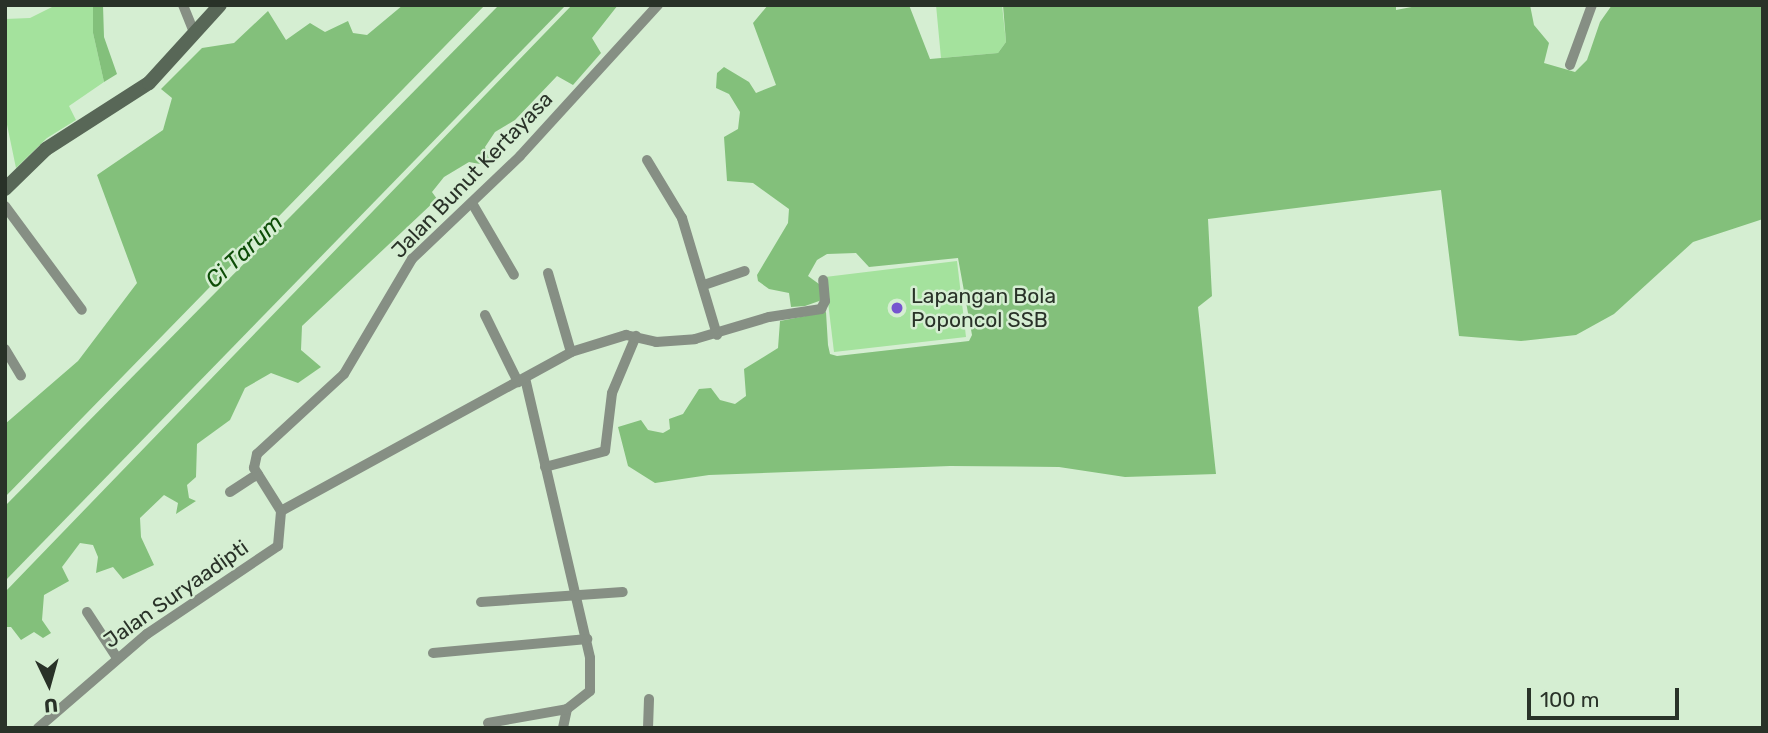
<!DOCTYPE html>
<style>
body{margin:0}
#map{position:relative;width:1768px;height:733px;overflow:hidden;background:#d5eed2;font-family:Rubik,sans-serif}
div>[style]{position:absolute}
.green>*{inset:0;background:#a4e29d}
.forest>*{inset:0;background:#83c07b}
.water>*{inset:0;background:#80bd79}
.street>*{height:10px;margin:-5px;padding:0 5px;transform-origin:5px;border-radius:5px;background:#868f84}
.secondary>*{height:14px;margin:-7px;padding:0 7px;transform-origin:7px;border-radius:7px;background:#586757}
.dots>*{width:19px;height:19px;translate:-50% -50%;box-sizing:border-box;border:4px solid #d5eed2;border-radius:50%}
span{translate:-50% -50%;white-space:nowrap;text-align:center;line-height:1.15;-webkit-text-stroke:5px #d5eed2;paint-order:stroke}
.street-label{font-size:21px;color:#293228}
.poi-label{font-size:21px;color:#293228}
.left{translate:0 -50%;text-align:left}
.water-label{font-size:23px;color:#0d4d07;font-style:italic}
.frame{position:absolute;inset:0;border:7px solid #293228;pointer-events:none}
.north{position:absolute;left:14px;top:649px;width:70px;height:70px;-webkit-text-stroke:5px #d5eed2;paint-order:stroke;rotate:175deg;font-size:19px;font-weight:700;line-height:28px;text-align:center;color:#293228}
.north::after{content:'';display:block;margin:auto;width:24px;height:32px;background:#293228;clip-path:polygon(50% 0,100% 100%,50% 72%,0 100%)}
.scale{position:absolute;left:1527px;top:688px;width:152px;height:32px;box-sizing:border-box;border:4px solid #293228;border-top:0;padding-left:9px;font-size:21px;line-height:24px;white-space:nowrap;color:#293228;-webkit-text-stroke:5px #d5eed2;paint-order:stroke}
</style>
<div id="map">
<div class="green">
<div style="clip-path:polygon(56px 5px,93px 5px,93px 33px,104px 82px,69px 106px,76px 120px,47px 138px,16px 168px,5px 115px,5px 19px,30px 18px)"></div>
<div style="clip-path:polygon(936px 5px,1002px 5px,1006px 42px,998px 53px,941px 58px)"></div>
<div style="clip-path:polygon(957px 261px,966px 337px,834px 352px,825px 277px)"></div>
</div>
<div class="forest">
<div style="clip-path:polygon(93px 5px,103px 5px,104px 37px,117px 74px,104px 82px,93px 33px)"></div>
<div style="clip-path:polygon(403px 5px,485px 5px,5px 497px,5px 424px,78px 361px,137px 283px,97px 175px,163px 130px,172px 98px,161px 89px,202px 48px,234px 43px,268px 11px,286px 40px,310px 23px,325px 32px,348px 21px,353px 33px,367px 35px)"></div>
<div style="clip-path:polygon(572px 5px,618px 5px,592px 38px,601px 53px,573px 85px,557px 76px,515px 120px,495px 132px,485px 147px,489px 159px,480px 164px,469px 162px,444px 177px,432px 192px,437px 199px,302px 326px,301px 350px,321px 367px,298px 383px,271px 373px,245px 388px,230px 420px,197px 444px,196px 477px,187px 485px,189px 498px,196px 501px,176px 514px,178px 503px,164px 495px,140px 518px,141px 537px,154px 565px,123px 579px,113px 567px,96px 573px,98px 557px,93px 545px,80px 543px,62px 567px,69px 581px,44px 595px,42px 620px,51px 633px,43px 638px,34px 632px,21px 640px,11px 627px,5px 627px,5px 592px)"></div>
<div style="clip-path:polygon(768px 5px,909px 5px,930px 59px,998px 53px,1006px 42px,1003px 5px,1396px 5px,1396px 10px,1422px 5px,1530px 5px,1534px 25px,1549px 43px,1544px 63px,1575px 72px,1587px 60px,1600px 22px,1612px 5px,1763px 5px,1763px 219px,1693px 242px,1614px 314px,1576px 335px,1521px 341px,1459px 336px,1441px 190px,1208px 219px,1212px 296px,1198px 307px,1216px 474px,1125px 477px,1059px 467px,950px 466px,709px 475px,655px 483px,628px 466px,618px 427px,641px 420px,648px 430px,663px 433px,670px 429px,669px 419px,683px 414px,699px 389px,711px 388px,720px 400px,735px 404px,746px 396px,744px 369px,778px 348px,780px 321px,826px 312px,828px 345px,830px 354px,837px 356px,969px 341px,972px 335px,958px 258px,869px 267px,856px 253px,827px 254px,817px 260px,808px 276px,819px 284px,822px 300px,805px 306px,791px 307px,789px 293px,769px 289px,758px 281px,757px 275px,788px 223px,789px 209px,753px 183px,727px 181px,724px 137px,738px 129px,740px 112px,729px 94px,716px 88px,717px 73px,724px 67px,749px 82px,756px 93px,776px 85px,753px 23px)"></div>
</div>
<div class="water">
<div style="clip-path:polygon(499px 5px,566px 5px,5px 581px,5px 506px)"></div>
</div>
<div class="street">
<div style="left:183px;top:5px;width:29px;rotate:68deg"></div>
<div style="left:1570px;top:65px;width:64px;rotate:-69.9deg"></div>
<div style="left:647px;top:160px;width:68px;rotate:58.9deg"></div>
<div style="left:682px;top:218px;width:122px;rotate:73.3deg"></div>
<div style="left:472px;top:203px;width:83px;rotate:59.7deg"></div>
<div style="left:5px;top:206px;width:129px;rotate:53.5deg"></div>
<div style="left:548px;top:273px;width:82px;rotate:73.8deg"></div>
<div style="left:704px;top:285px;width:43px;rotate:-18.9deg"></div>
<div style="left:485px;top:315px;width:75px;rotate:63.8deg"></div>
<div style="left:5px;top:349px;width:31px;rotate:59deg"></div>
<div style="left:525px;top:378px;width:287px;rotate:76.9deg"></div>
<div style="left:590px;top:658px;width:33px;rotate:90deg"></div>
<div style="left:590px;top:691px;width:29px;rotate:142deg"></div>
<div style="left:567px;top:709px;width:19px;rotate:102deg"></div>
<div style="left:545px;top:467px;width:62px;rotate:-14.9deg"></div>
<div style="left:605px;top:451px;width:58px;rotate:-83.1deg"></div>
<div style="left:612px;top:393px;width:62px;rotate:-67.2deg"></div>
<div style="left:230px;top:492px;width:33px;rotate:-33deg"></div>
<div style="left:281px;top:511px;width:51px;rotate:-122.1deg"></div>
<div style="left:254px;top:468px;width:14px;rotate:-78deg"></div>
<div style="left:257px;top:454px;width:118px;rotate:-42.6deg"></div>
<div style="left:344px;top:374px;width:134px;rotate:-59.4deg"></div>
<div style="left:412px;top:259px;width:149px;rotate:-43.6deg"></div>
<div style="left:520px;top:156px;width:205px;rotate:-47.6deg"></div>
<div style="left:281px;top:511px;width:331px;rotate:-28.7deg"></div>
<div style="left:571px;top:352px;width:58px;rotate:-17.2deg"></div>
<div style="left:626px;top:335px;width:31px;rotate:13deg"></div>
<div style="left:656px;top:342px;width:39px;rotate:-4deg"></div>
<div style="left:695px;top:339px;width:77px;rotate:-16.6deg"></div>
<div style="left:769px;top:317px;width:53px;rotate:-8.7deg"></div>
<div style="left:821px;top:309px;width:9px;rotate:-63deg"></div>
<div style="left:825px;top:301px;width:21px;rotate:-95deg"></div>
<div style="left:481px;top:602px;width:142px;rotate:-4deg"></div>
<div style="left:87px;top:612px;width:55px;rotate:56.9deg"></div>
<div style="left:433px;top:653px;width:155px;rotate:-5.2deg"></div>
<div style="left:488px;top:723px;width:80px;rotate:-10deg"></div>
<div style="left:38px;top:728px;width:144px;rotate:-40.8deg"></div>
<div style="left:147px;top:634px;width:158px;rotate:-33.9deg"></div>
<div style="left:278px;top:546px;width:35px;rotate:-85deg"></div>
<div style="left:648px;top:728px;width:29px;rotate:-88deg"></div>
</div>
<div class="secondary">
<div style="left:5px;top:189px;width:57px;rotate:-44.3deg"></div>
<div style="left:46px;top:149px;width:122px;rotate:-32.7deg"></div>
<div style="left:149px;top:83px;width:105px;rotate:-47.7deg"></div>
</div>
<div class="dots">
<div style="left:897px;top:308px;background:#7655cf"></div>
</div>
<div class="street-label">
<span style="left:472px;top:175px;rotate:-46deg">Jalan Bunut Kertayasa</span>
<span style="left:176px;top:594px;rotate:-35deg">Jalan Suryaadipti</span>
</div>
<div class="poi-label">
<span class="left" style="left:911px;top:308px">Lapangan Bola<br>Poponcol SSB</span>
</div>
<div class="water-label">
<span style="left:244px;top:251px;rotate:-43deg">Ci Tarum</span>
</div>
<div class="frame"></div>
<div class="north">U</div>
<div class="scale">100 m</div>
</div>
